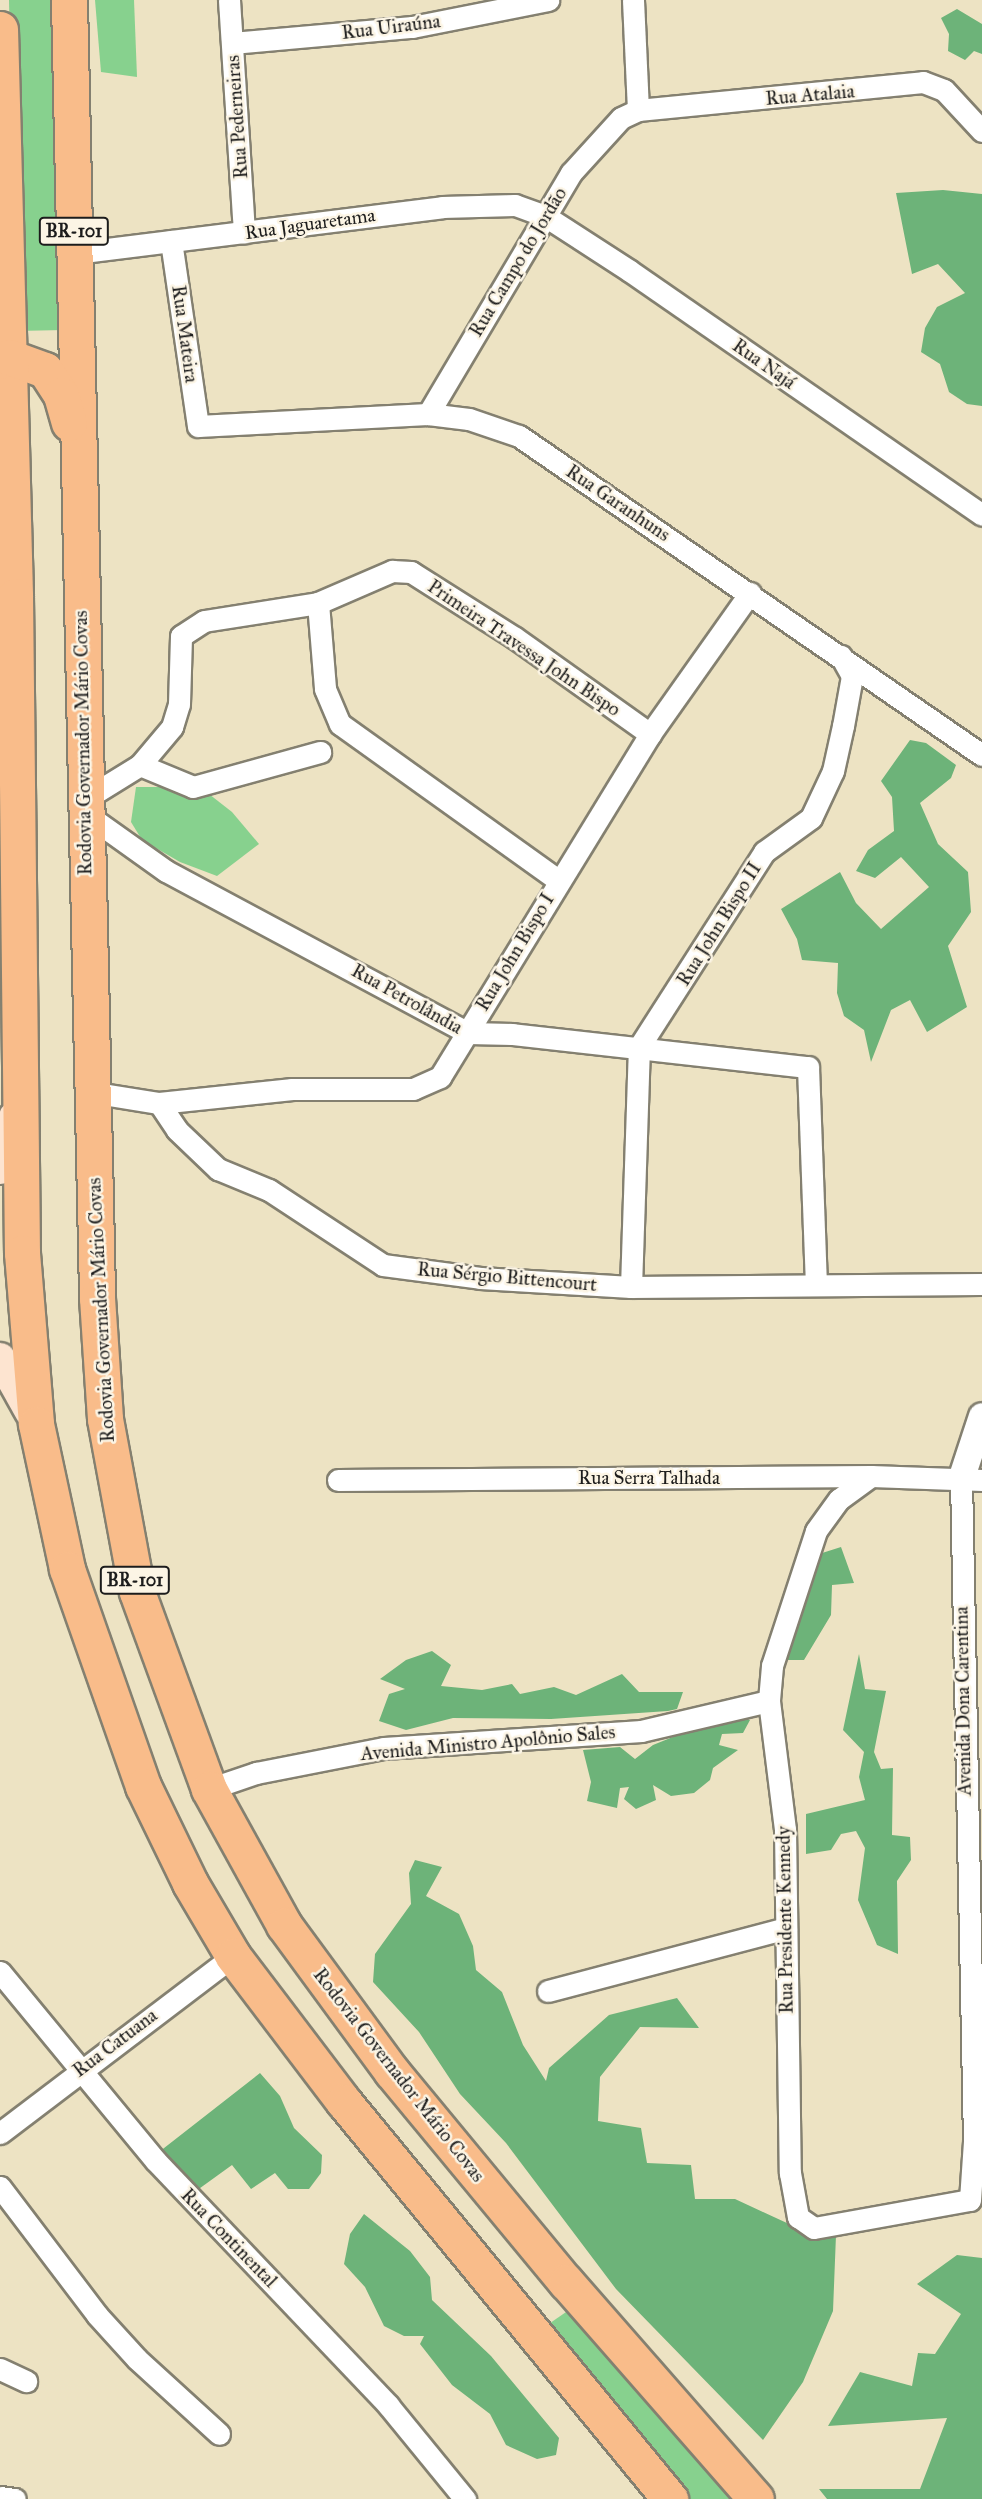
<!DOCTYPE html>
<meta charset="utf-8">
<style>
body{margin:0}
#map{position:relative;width:982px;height:2499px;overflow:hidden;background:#ede3c3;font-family:"IM FELL Great Primer",serif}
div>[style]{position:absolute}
.green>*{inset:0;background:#87d18e}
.forest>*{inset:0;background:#6db379}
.roads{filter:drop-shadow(2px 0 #848070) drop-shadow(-2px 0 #848070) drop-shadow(0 2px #848070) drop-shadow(0 -2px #848070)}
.minor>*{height:21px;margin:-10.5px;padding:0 10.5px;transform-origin:10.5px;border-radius:10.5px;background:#fff}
.tertiary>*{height:26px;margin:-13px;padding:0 13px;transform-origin:13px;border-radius:13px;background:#fff}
.secondary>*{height:30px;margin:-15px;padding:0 15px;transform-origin:15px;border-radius:15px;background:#fde4d0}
.trunk>*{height:35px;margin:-17.5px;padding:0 17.5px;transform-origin:17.5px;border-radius:17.5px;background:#f9bc8a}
span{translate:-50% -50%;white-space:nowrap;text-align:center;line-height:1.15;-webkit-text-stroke:5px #fcf5e5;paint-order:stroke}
.shield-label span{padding:2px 5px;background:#fcf5e5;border:2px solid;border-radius:5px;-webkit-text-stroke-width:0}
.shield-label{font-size:18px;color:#1c1c1c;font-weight:700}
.street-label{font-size:19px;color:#1c1c1c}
</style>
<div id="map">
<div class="green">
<div style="clip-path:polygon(9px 0,58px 0,64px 330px,16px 331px)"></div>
<div style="clip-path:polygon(95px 0,134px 0,137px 77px,101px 72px)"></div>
<div style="clip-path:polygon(136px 787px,200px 787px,232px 812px,259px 844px,217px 876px,180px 862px,142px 840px,131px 822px)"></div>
<div style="clip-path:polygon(569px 2310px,732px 2499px,682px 2499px,540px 2330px)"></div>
</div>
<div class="forest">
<div style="clip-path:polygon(957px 9px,982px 24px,982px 54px,974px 51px,965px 60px,948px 51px,949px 34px,941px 18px)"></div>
<div style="clip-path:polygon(943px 190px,982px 194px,982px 406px,967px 404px,949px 392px,940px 364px,921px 352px,925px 328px,937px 307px,965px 293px,938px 264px,912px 274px,896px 193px)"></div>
<div style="clip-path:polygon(910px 740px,926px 743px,956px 765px,951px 778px,920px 803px,938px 844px,968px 872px,971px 912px,948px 946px,967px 1007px,927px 1032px,910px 1000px,891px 1010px,871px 1062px,864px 1030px,844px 1016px,837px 993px,838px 963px,802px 960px,797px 939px,781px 909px,840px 872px,856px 903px,881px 929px,929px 887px,901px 857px,875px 878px,856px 871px,868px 850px,894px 831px,892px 797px,881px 781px)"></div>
<div style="clip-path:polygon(841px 1547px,854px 1583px,832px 1585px,831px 1615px,804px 1660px,786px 1660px,819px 1554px)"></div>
<div style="clip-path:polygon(432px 1651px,451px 1665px,441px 1686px,482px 1690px,512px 1684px,520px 1694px,554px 1687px,576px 1695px,622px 1674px,639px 1692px,683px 1692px,677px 1709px,668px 1711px,551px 1719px,453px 1718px,406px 1730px,379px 1721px,389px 1694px,405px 1689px,380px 1679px,406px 1660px)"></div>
<div style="clip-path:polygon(859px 1654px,865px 1689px,886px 1691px,874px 1752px,881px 1769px,893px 1768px,892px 1835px,910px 1837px,911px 1860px,897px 1881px,898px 1954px,877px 1945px,858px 1900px,865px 1848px,856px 1831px,841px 1834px,831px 1850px,806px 1854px,806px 1814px,865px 1800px,859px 1777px,864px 1752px,843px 1730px)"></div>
<div style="clip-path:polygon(743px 1717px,750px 1720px,743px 1733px,722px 1734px,719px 1745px,738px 1750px,713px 1768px,710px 1780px,694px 1793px,671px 1796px,653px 1785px,656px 1800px,636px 1809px,624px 1799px,629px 1787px,620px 1788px,617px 1808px,587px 1801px,591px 1782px,583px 1750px,620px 1747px,635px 1759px,653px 1745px,705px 1724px)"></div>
<div style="clip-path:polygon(415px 1860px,442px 1867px,426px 1896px,459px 1914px,473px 1946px,476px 1970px,502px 1992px,523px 2045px,546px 2081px,549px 2068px,609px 2015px,677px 1998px,699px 2028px,640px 2027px,600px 2077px,598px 2121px,641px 2128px,647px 2163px,691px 2165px,695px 2199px,735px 2199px,802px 2230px,836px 2235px,833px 2311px,803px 2382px,763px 2440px,616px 2289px,506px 2143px,460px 2094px,419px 2032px,373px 1982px,375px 1954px,411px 1904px,409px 1873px)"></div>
<div style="clip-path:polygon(260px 2073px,280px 2096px,294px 2128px,322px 2155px,321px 2173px,309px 2189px,288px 2189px,275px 2173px,251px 2189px,232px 2165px,196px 2191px,159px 2152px)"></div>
<div style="clip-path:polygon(364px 2214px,410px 2251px,430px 2277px,432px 2300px,491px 2356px,559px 2438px,556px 2455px,537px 2459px,506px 2445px,490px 2414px,452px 2385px,420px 2344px,424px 2336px,404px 2336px,384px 2326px,365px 2287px,344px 2264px,350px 2234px)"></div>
<div style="clip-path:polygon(957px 2255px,982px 2258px,982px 2499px,827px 2499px,819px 2489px,920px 2489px,947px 2418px,828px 2426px,860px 2372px,912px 2386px,918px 2353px,935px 2354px,961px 2314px,917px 2284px)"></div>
</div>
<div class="roads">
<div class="minor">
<div style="left:229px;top:0;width:233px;rotate:86.3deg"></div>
<div style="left:633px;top:0;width:110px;rotate:87.4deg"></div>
<div style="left:232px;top:43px;width:181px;rotate:-5.1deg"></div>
<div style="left:412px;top:27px;width:139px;rotate:-11.2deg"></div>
<div style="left:171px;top:241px;width:187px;rotate:81.7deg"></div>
<div style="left:198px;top:426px;width:230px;rotate:-3deg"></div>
<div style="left:428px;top:414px;width:41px;rotate:7deg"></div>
<div style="left:469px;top:419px;width:53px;rotate:18.8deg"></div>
<div style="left:519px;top:436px;width:562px;rotate:34.57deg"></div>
<div style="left:75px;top:253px;width:370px;rotate:-7.1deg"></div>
<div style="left:442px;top:207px;width:73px;rotate:-1.6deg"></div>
<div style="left:515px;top:205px;width:32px;rotate:20deg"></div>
<div style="left:545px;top:216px;width:101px;rotate:32.9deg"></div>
<div style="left:630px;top:271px;width:428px;rotate:34.7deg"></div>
<div style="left:428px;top:414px;width:280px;rotate:-59.3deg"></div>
<div style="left:571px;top:173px;width:74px;rotate:-47.7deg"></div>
<div style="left:621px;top:118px;width:19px;rotate:-25deg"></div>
<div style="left:638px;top:110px;width:286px;rotate:-5.6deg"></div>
<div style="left:923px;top:82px;width:22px;rotate:21deg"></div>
<div style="left:944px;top:90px;width:56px;rotate:47.2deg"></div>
<div style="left:318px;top:603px;width:86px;rotate:85.3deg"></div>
<div style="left:325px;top:689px;width:38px;rotate:67deg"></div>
<div style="left:340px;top:724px;width:268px;rotate:35.6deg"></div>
<div style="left:140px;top:765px;width:57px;rotate:22.5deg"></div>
<div style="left:193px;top:787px;width:132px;rotate:-15.4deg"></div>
<div style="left:85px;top:799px;width:65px;rotate:-31.7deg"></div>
<div style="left:140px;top:765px;width:50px;rotate:-49.9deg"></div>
<div style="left:172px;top:727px;width:24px;rotate:-73deg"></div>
<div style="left:179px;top:704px;width:68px;rotate:-88.3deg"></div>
<div style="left:181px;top:636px;width:27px;rotate:-33deg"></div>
<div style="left:204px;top:621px;width:115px;rotate:-9deg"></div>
<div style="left:318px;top:603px;width:81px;rotate:-23.4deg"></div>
<div style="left:392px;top:571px;width:19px;rotate:3deg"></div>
<div style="left:411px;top:572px;width:123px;rotate:32.4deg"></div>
<div style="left:515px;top:638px;width:166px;rotate:35.4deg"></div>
<div style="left:86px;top:814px;width:98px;rotate:35.5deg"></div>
<div style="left:166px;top:871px;width:343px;rotate:28.2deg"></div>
<div style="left:468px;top:1033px;width:44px;rotate:1.3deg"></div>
<div style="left:512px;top:1034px;width:298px;rotate:6.4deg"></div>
<div style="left:808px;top:1067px;width:216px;rotate:87.9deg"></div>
<div style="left:90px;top:1092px;width:70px;rotate:9.1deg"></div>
<div style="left:159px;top:1103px;width:32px;rotate:56deg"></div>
<div style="left:177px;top:1130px;width:57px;rotate:43.6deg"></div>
<div style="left:218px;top:1169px;width:55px;rotate:22.4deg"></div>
<div style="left:269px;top:1190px;width:136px;rotate:33.3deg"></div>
<div style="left:383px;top:1265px;width:98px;rotate:7.6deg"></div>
<div style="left:480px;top:1278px;width:151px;rotate:3.4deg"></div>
<div style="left:631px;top:1287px;width:351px;rotate:-0.5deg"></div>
<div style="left:159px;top:1103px;width:134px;rotate:-6deg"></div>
<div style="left:292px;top:1089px;width:121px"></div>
<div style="left:413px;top:1089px;width:30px;rotate:-24deg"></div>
<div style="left:440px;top:1077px;width:402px;rotate:-58.5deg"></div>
<div style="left:650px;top:734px;width:173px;rotate:-54.7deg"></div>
<div style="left:631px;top:1287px;width:240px;rotate:-88.1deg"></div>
<div style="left:639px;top:1047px;width:232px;rotate:-57.3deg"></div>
<div style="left:764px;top:852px;width:58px;rotate:-35.9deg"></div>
<div style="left:811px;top:818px;width:52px;rotate:-64.9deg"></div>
<div style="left:833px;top:771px;width:46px;rotate:-77.5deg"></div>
<div style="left:843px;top:726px;width:51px;rotate:-79.8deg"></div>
<div style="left:852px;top:676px;width:23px;rotate:-119deg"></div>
<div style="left:871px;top:1476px;width:39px;rotate:144deg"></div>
<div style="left:839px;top:1499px;width:39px;rotate:126deg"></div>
<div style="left:816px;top:1531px;width:142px;rotate:108.1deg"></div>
<div style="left:772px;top:1666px;width:35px;rotate:95deg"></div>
<div style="left:769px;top:1701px;width:129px;rotate:82.9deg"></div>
<div style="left:785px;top:1829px;width:344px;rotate:89.2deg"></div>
<div style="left:790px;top:2173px;width:45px;rotate:79.7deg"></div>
<div style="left:798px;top:2217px;width:19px;rotate:35deg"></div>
<div style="left:814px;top:2228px;width:158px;rotate:-10.2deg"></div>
<div style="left:970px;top:2200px;width:58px;rotate:-86.1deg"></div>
<div style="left:974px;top:2142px;width:662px;rotate:-91.12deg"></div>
<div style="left:338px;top:1480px;width:533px;rotate:-0.43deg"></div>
<div style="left:871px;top:1476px;width:111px;rotate:2.1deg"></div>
<div style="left:209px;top:1789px;width:50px;rotate:-18.8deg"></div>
<div style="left:256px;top:1773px;width:130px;rotate:-11.1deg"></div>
<div style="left:384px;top:1748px;width:258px;rotate:-3.8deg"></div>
<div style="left:641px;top:1731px;width:131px;rotate:-13.2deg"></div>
<div style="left:0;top:1972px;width:245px;rotate:50.5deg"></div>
<div style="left:156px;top:2161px;width:337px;rotate:46.4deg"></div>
<div style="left:388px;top:2405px;width:122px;rotate:50.7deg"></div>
<div style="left:548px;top:1991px;width:246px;rotate:-14.8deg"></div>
<div style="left:0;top:2133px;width:293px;rotate:-37.2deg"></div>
<div style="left:0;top:2187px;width:161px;rotate:52.8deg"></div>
<div style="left:97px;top:2315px;width:59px;rotate:47.7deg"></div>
<div style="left:137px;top:2359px;width:111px;rotate:42.4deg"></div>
<div style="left:0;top:2369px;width:29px;rotate:25deg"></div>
<div style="left:0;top:2497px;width:15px;rotate:8deg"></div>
</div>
<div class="tertiary">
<div style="left:961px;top:1480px;width:67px;rotate:-71.8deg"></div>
</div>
<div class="secondary">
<div style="left:0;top:1169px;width:54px;rotate:-74.9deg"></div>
<div style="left:0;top:1358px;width:62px;rotate:60.9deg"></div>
</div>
<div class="trunk">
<div style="left:69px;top:0;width:1298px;rotate:88.76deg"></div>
<div style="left:97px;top:1298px;width:121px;rotate:86.2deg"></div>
<div style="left:105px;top:1419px;width:176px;rotate:79.5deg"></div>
<div style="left:137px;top:1592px;width:210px;rotate:69.9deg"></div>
<div style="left:209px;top:1789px;width:155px;rotate:61.1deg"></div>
<div style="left:284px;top:1925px;width:182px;rotate:53.7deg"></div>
<div style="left:392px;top:2072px;width:273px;rotate:50.4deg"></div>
<div style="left:566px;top:2282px;width:288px;rotate:48.8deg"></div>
<div style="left:0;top:29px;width:567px;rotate:88.48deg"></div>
<div style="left:15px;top:596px;width:657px;rotate:89.39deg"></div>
<div style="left:22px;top:1253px;width:172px;rotate:85.3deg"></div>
<div style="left:36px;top:1424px;width:148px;rotate:77.9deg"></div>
<div style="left:67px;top:1569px;width:230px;rotate:70.7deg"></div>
<div style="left:143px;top:1786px;width:108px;rotate:64.1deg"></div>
<div style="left:190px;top:1883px;width:85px;rotate:59.5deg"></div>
<div style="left:233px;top:1956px;width:183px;rotate:52.8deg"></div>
<div style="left:344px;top:2102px;width:514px;rotate:50.61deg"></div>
<div style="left:0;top:361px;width:10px;rotate:-24deg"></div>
<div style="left:9px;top:357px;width:38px;rotate:20deg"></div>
<div style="left:45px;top:370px;width:30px;rotate:57deg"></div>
<div style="left:61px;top:395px;width:29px;rotate:74deg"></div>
</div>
</div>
<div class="shield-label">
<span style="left:74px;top:231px">BR-101</span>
<span style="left:135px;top:1580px">BR-101</span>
</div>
<div class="street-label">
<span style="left:391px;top:27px;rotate:-7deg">Rua Uiraúna</span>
<span style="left:810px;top:95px;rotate:-5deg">Rua Atalaia</span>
<span style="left:237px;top:117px;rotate:-94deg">Rua Pederneiras</span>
<span style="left:310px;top:224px;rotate:-8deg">Rua Jaguaretama</span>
<span style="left:518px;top:262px;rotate:-59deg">Rua Campo do Jordão</span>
<span style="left:185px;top:334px;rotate:82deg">Rua Mateira</span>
<span style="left:764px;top:364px;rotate:35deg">Rua Najá</span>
<span style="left:618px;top:503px;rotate:34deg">Rua Garanhuns</span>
<span style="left:524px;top:648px;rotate:34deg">Primeira Travessa John Bispo</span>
<span style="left:83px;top:743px;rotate:-91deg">Rodovia Governador Mário Covas</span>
<span style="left:719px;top:924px;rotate:-58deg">Rua John Bispo II</span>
<span style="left:515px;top:952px;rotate:-59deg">Rua John Bispo I</span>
<span style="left:407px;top:999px;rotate:29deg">Rua Petrolândia</span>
<span style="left:507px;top:1277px;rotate:5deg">Rua Sérgio Bittencourt</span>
<span style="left:101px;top:1310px;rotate:-93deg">Rodovia Governador Mário Covas</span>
<span style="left:649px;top:1478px">Rua Serra Talhada</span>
<span style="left:963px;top:1701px;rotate:-91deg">Avenida Dona Carentina</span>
<span style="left:488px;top:1743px;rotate:-5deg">Avenida Ministro Apolônio Sales</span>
<span style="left:785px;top:1920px;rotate:-91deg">Rua Presidente Kennedy</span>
<span style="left:115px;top:2043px;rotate:-37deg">Rua Catuana</span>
<span style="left:399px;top:2075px;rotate:52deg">Rodovia Governador Mário Covas</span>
<span style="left:229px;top:2238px;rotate:46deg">Rua Continental</span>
</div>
</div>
